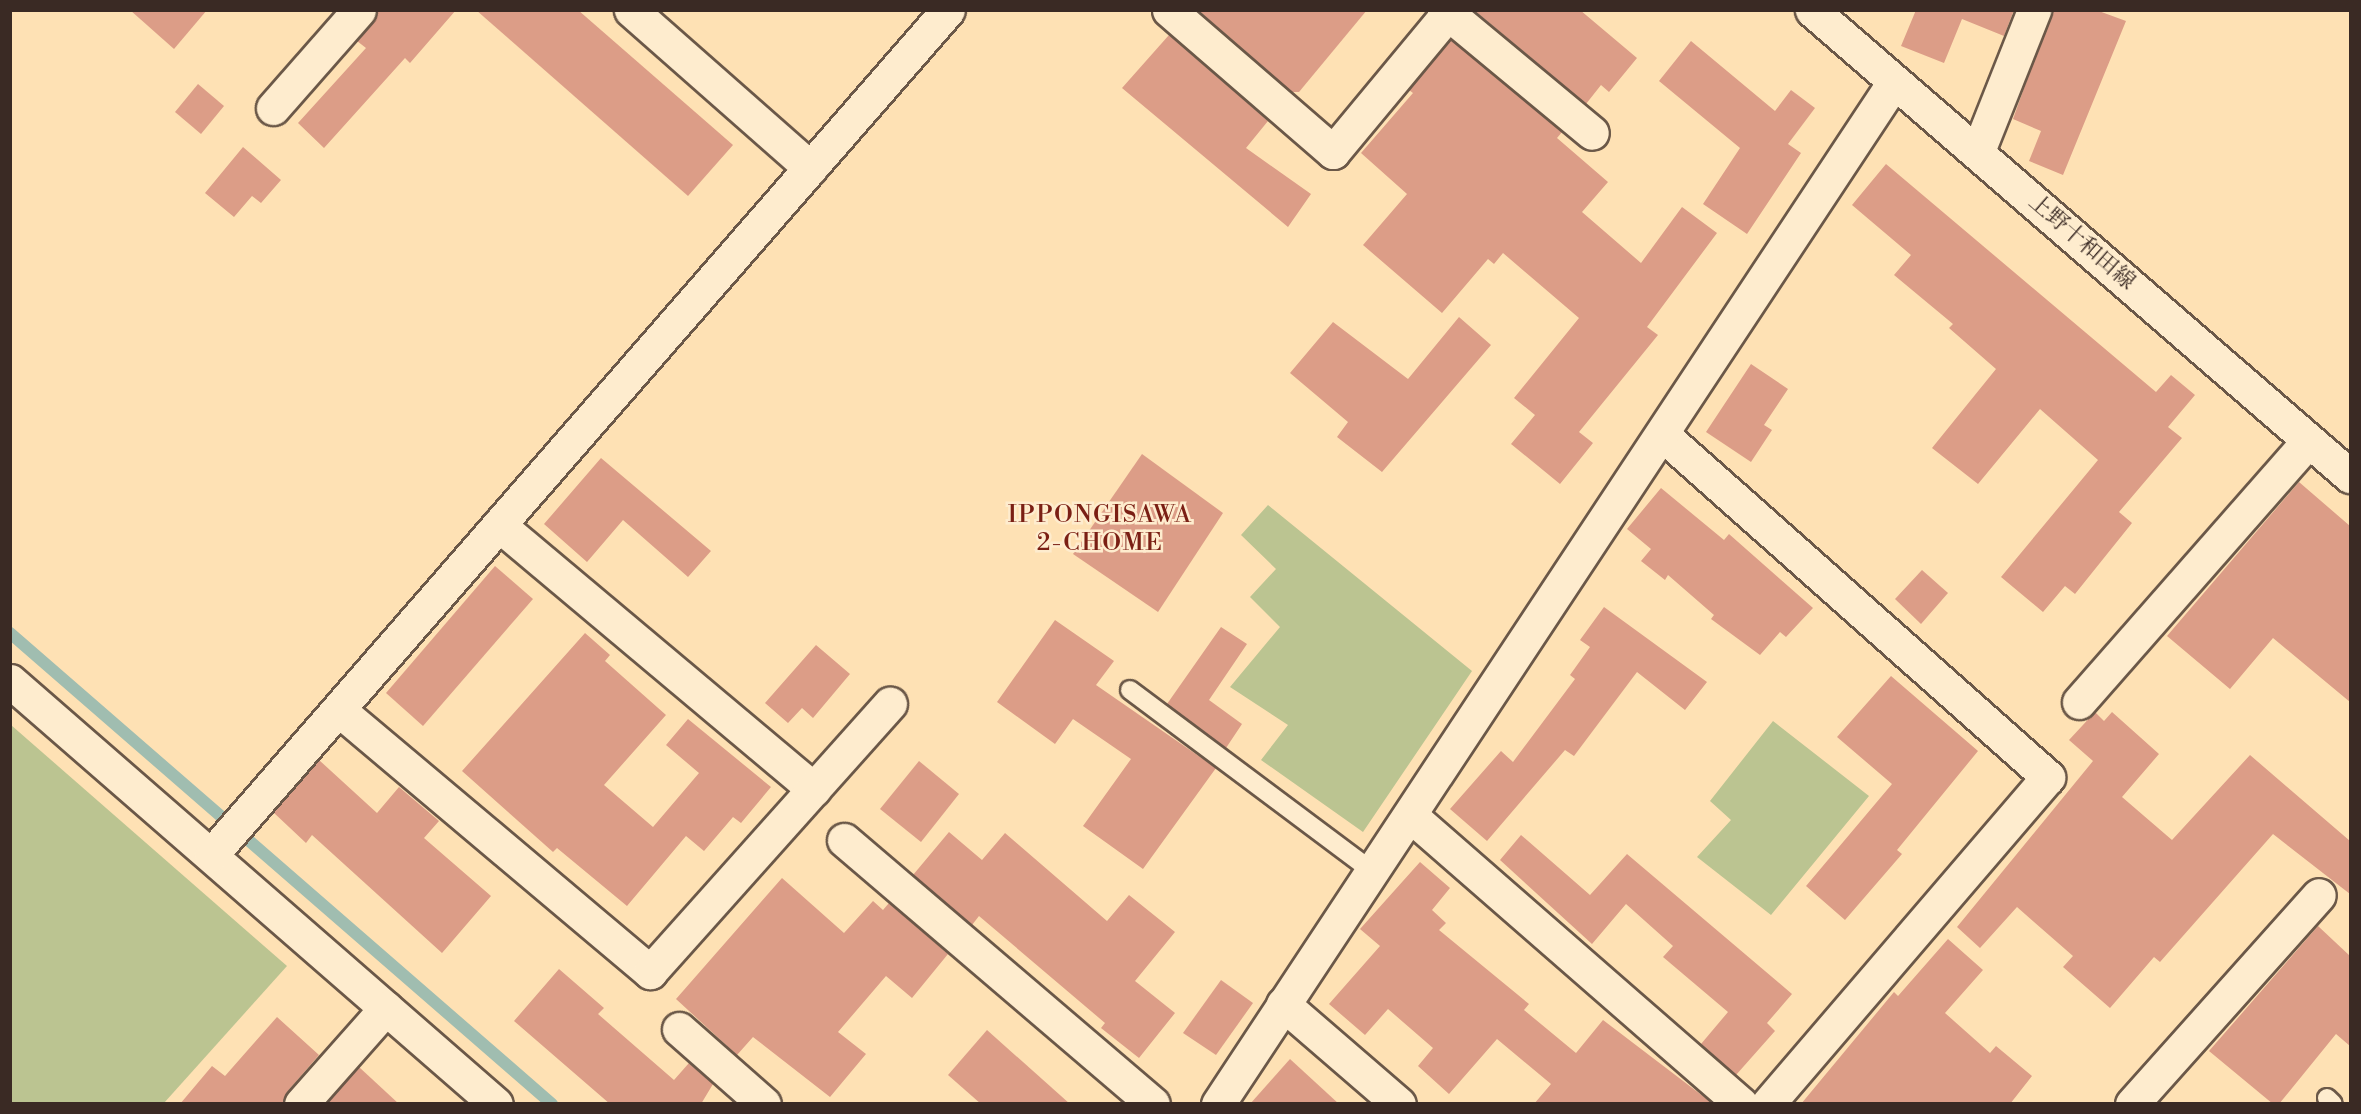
<!DOCTYPE html>
<meta charset="utf-8">
<style>
body{margin:0}
#map{position:relative;width:2361px;height:1114px;overflow:hidden;background:#fee1b4;font-family:"Libre Bodoni","Noto Serif JP",serif}
div>[style]{position:absolute}
.green>*{inset:0;background:#bbc491}
.stream>*{height:12px;margin:-6px;padding:0 6px;transform-origin:6px;border-radius:6px;background:#a0bdb0}
.building>*{inset:0;background:#dc9d87}
.roads{filter:drop-shadow(2px 0 #6b5848) drop-shadow(-2px 0 #6b5848) drop-shadow(0 2px #6b5848) drop-shadow(0 -2px #6b5848)}
.service>*{height:18px;margin:-9px;padding:0 9px;transform-origin:9px;border-radius:9px;background:#feecce}
.minor>*{height:33px;margin:-16.5px;padding:0 16.5px;transform-origin:16.5px;border-radius:16.5px;background:#feecce}
.secondary>*{height:33px;margin:-16.5px;padding:0 16.5px;transform-origin:16.5px;border-radius:16.5px;background:#feecce}
span{translate:-50% -50%;white-space:nowrap;text-align:center;line-height:1.15;-webkit-text-stroke:5px #feecce;paint-order:stroke}
.street-label{font-size:22px;color:#3a2a24}
.neighbourhood-label{font-size:24px;color:#7a1f14;letter-spacing:1.5px}
.frame{position:absolute;inset:0;border:12px solid #3a2a24;pointer-events:none}
</style>
<div id="map">
<div class="green">
<div style="clip-path:polygon(1268px 505px,1472px 671px,1363px 832px,1261px 760px,1288px 725px,1230px 687px,1280px 627px,1250px 597px,1276px 569px,1241px 535px)"></div>
<div style="clip-path:polygon(1773px 721px,1869px 796px,1771px 915px,1697px 857px,1731px 820px,1710px 801px)"></div>
<div style="clip-path:polygon(11px 725px,287px 966px,164px 1103px,11px 1103px)"></div>
</div>
<div class="stream">
<div style="left:10px;top:633px;width:718px;rotate:40.99deg"></div>
</div>
<div class="building">
<div style="clip-path:polygon(130px 10px,207px 10px,174px 49px)"></div>
<div style="clip-path:polygon(377px 10px,456px 10px,410px 63px,405px 58px,324px 148px,298px 123px,366px 48px,357px 41px)"></div>
<div style="clip-path:polygon(476px 10px,578px 10px,733px 145px,688px 196px)"></div>
<div style="clip-path:polygon(1198px 10px,1367px 10px,1299px 92px,1292px 92px)"></div>
<div style="clip-path:polygon(1474px 10px,1580px 10px,1637px 58px,1609px 92px,1601px 85px,1586px 104px)"></div>
<div style="clip-path:polygon(1916px 10px,2014px 10px,2004px 36px,1962px 19px,1944px 63px,1901px 46px)"></div>
<div style="clip-path:polygon(2052px 10px,2096px 10px,2126px 21px,2063px 175px,2029px 161px,2041px 131px,2013px 119px)"></div>
<div style="clip-path:polygon(1169px 35px,1268px 121px,1246px 148px,1311px 194px,1288px 227px,1122px 88px)"></div>
<div style="clip-path:polygon(1451px 40px,1562px 132px,1557px 138px,1608px 182px,1582px 212px,1641px 263px,1682px 207px,1717px 233px,1647px 327px,1658px 335px,1579px 432px,1593px 443px,1560px 484px,1511px 444px,1535px 415px,1514px 398px,1579px 318px,1503px 253px,1494px 264px,1488px 259px,1442px 313px,1363px 245px,1407px 194px,1361px 153px,1413px 93px,1409px 90px)"></div>
<div style="clip-path:polygon(1691px 41px,1775px 111px,1791px 90px,1815px 108px,1788px 144px,1801px 153px,1747px 234px,1703px 204px,1740px 148px,1659px 81px)"></div>
<div style="clip-path:polygon(198px 84px,224px 106px,201px 134px,175px 112px)"></div>
<div style="clip-path:polygon(243px 147px,281px 180px,261px 203px,252px 196px,234px 217px,205px 193px)"></div>
<div style="clip-path:polygon(1886px 164px,2156px 392px,2171px 375px,2195px 395px,2168px 427px,2182px 438px,2119px 512px,2132px 523px,2075px 594px,2065px 586px,2043px 612px,2001px 577px,2098px 460px,2040px 409px,1978px 484px,1932px 448px,1996px 369px,1949px 328px,1953px 324px,1894px 275px,1911px 255px,1852px 205px)"></div>
<div style="clip-path:polygon(1459px 317px,1491px 345px,1382px 472px,1337px 437px,1348px 422px,1290px 373px,1333px 322px,1408px 379px)"></div>
<div style="clip-path:polygon(1751px 364px,1788px 389px,1764px 425px,1772px 430px,1751px 462px,1706px 432px)"></div>
<div style="clip-path:polygon(1142px 454px,1223px 513px,1158px 612px,1073px 554px)"></div>
<div style="clip-path:polygon(601px 458px,711px 551px,688px 577px,623px 520px,587px 562px,544px 524px)"></div>
<div style="clip-path:polygon(2299px 482px,2350px 526px,2350px 702px,2273px 638px,2230px 689px,2167px 636px)"></div>
<div style="clip-path:polygon(1661px 488px,1724px 540px,1729px 534px,1813px 608px,1786px 637px,1780px 632px,1760px 655px,1711px 619px,1714px 615px,1668px 575px,1665px 580px,1641px 561px,1651px 549px,1627px 529px)"></div>
<div style="clip-path:polygon(495px 566px,533px 599px,423px 726px,386px 693px)"></div>
<div style="clip-path:polygon(1922px 570px,1948px 593px,1921px 624px,1895px 599px)"></div>
<div style="clip-path:polygon(1604px 607px,1707px 682px,1685px 710px,1637px 672px,1574px 756px,1565px 750px,1487px 841px,1450px 809px,1501px 751px,1513px 762px,1575px 679px,1570px 675px,1590px 647px,1580px 640px)"></div>
<div style="clip-path:polygon(1055px 620px,1114px 661px,1096px 685px,1216px 768px,1143px 869px,1083px 826px,1131px 759px,1073px 719px,1055px 744px,997px 702px)"></div>
<div style="clip-path:polygon(1221px 627px,1247px 644px,1209px 700px,1242px 724px,1226px 748px,1167px 704px)"></div>
<div style="clip-path:polygon(585px 633px,610px 655px,605px 661px,666px 715px,604px 785px,653px 827px,699px 773px,666px 745px,688px 719px,771px 787px,741px 823px,733px 817px,704px 851px,686px 836px,627px 906px,557px 848px,553px 852px,462px 771px)"></div>
<div style="clip-path:polygon(816px 645px,850px 674px,813px 718px,802px 708px,788px 723px,765px 703px)"></div>
<div style="clip-path:polygon(1891px 676px,1978px 751px,1897px 850px,1902px 854px,1845px 920px,1806px 886px,1892px 784px,1837px 737px)"></div>
<div style="clip-path:polygon(2095px 712px,2104px 721px,2112px 712px,2159px 754px,2122px 797px,2172px 840px,2250px 755px,2350px 841px,2350px 894px,2273px 834px,2160px 962px,2154px 957px,2110px 1008px,2063px 967px,2073px 956px,2017px 907px,1980px 948px,1957px 927px,2093px 761px,2069px 740px)"></div>
<div style="clip-path:polygon(319px 760px,377px 813px,399px 787px,439px 821px,424px 838px,491px 896px,442px 953px,312px 835px,306px 843px,273px 812px)"></div>
<div style="clip-path:polygon(919px 761px,959px 794px,921px 842px,880px 809px)"></div>
<div style="clip-path:polygon(949px 832px,982px 860px,1005px 833px,1107px 921px,1129px 895px,1175px 932px,1135px 981px,1175px 1013px,1139px 1058px,1101px 1028px,1105px 1023px,979px 916px,972px 925px,913px 875px)"></div>
<div style="clip-path:polygon(1521px 835px,1590px 895px,1627px 854px,1792px 994px,1767px 1023px,1775px 1031px,1736px 1075px,1701px 1044px,1728px 1012px,1663px 957px,1673px 946px,1626px 904px,1592px 944px,1500px 860px)"></div>
<div style="clip-path:polygon(1420px 862px,1450px 888px,1432px 910px,1446px 923px,1439px 930px,1529px 1004px,1524px 1010px,1576px 1053px,1603px 1020px,1712px 1103px,1534px 1104px,1551px 1084px,1497px 1039px,1449px 1094px,1418px 1066px,1433px 1048px,1388px 1009px,1365px 1035px,1329px 1004px,1380px 946px,1360px 929px)"></div>
<div style="clip-path:polygon(782px 878px,844px 933px,873px 901px,883px 910px,889px 903px,948px 954px,912px 998px,886px 976px,838px 1032px,866px 1054px,830px 1097px,753px 1037px,737px 1055px,676px 999px)"></div>
<div style="clip-path:polygon(2318px 926px,2350px 956px,2350px 1046px,2336px 1034px,2279px 1104px,2273px 1104px,2209px 1051px)"></div>
<div style="clip-path:polygon(1948px 939px,1983px 970px,1945px 1013px,1990px 1053px,1996px 1046px,2032px 1076px,2010px 1104px,1801px 1104px,1894px 992px,1898px 996px)"></div>
<div style="clip-path:polygon(559px 969px,604px 1008px,598px 1014px,674px 1080px,689px 1063px,713px 1084px,701px 1104px,610px 1104px,514px 1021px)"></div>
<div style="clip-path:polygon(1221px 980px,1253px 1003px,1216px 1055px,1183px 1033px)"></div>
<div style="clip-path:polygon(277px 1017px,319px 1055px,287px 1092px,283px 1104px,180px 1104px,212px 1066px,225px 1076px)"></div>
<div style="clip-path:polygon(987px 1030px,1070px 1104px,981px 1104px,948px 1075px)"></div>
<div style="clip-path:polygon(1290px 1059px,1339px 1104px,1250px 1104px)"></div>
<div style="clip-path:polygon(359px 1067px,399px 1104px,326px 1104px)"></div>
</div>
<div class="roads">
<div class="service">
<div style="left:1130px;top:690px;width:304px;rotate:36.8deg"></div>
<div style="left:2327px;top:1098px;width:8px;rotate:45deg"></div>
</div>
<div class="minor">
<div style="left:631px;top:10px;width:239px;rotate:41.4deg"></div>
<div style="left:1169px;top:10px;width:217px;rotate:40.9deg"></div>
<div style="left:1333px;top:152px;width:185px;rotate:-50.3deg"></div>
<div style="left:1444px;top:10px;width:192px;rotate:39.7deg"></div>
<div style="left:273px;top:108px;width:130px;rotate:-48.7deg"></div>
<div style="left:1978px;top:151px;width:152px;rotate:-68.3deg"></div>
<div style="left:1664px;top:436px;width:514px;rotate:41.61deg"></div>
<div style="left:2048px;top:777px;width:430px;rotate:130.6deg"></div>
<div style="left:499px;top:525px;width:411px;rotate:40deg"></div>
<div style="left:10px;top:681px;width:644px;rotate:41.04deg"></div>
<div style="left:2079px;top:702px;width:347px;rotate:-48.7deg"></div>
<div style="left:339px;top:710px;width:407px;rotate:40.1deg"></div>
<div style="left:650px;top:972px;width:360px;rotate:-48.2deg"></div>
<div style="left:1411px;top:816px;width:438px;rotate:41.1deg"></div>
<div style="left:844px;top:840px;width:406px;rotate:40.5deg"></div>
<div style="left:211px;top:855px;width:1121px;rotate:-48.91deg"></div>
<div style="left:1283px;top:1004px;width:153px;rotate:40.8deg"></div>
<div style="left:679px;top:1029px;width:113px;rotate:41.4deg"></div>
<div style="left:301px;top:1104px;width:128px;rotate:-48.5deg"></div>
<div style="left:1218px;top:1104px;width:1225px;rotate:-56.52deg"></div>
<div style="left:2132px;top:1104px;width:280px;rotate:-48.2deg"></div>
</div>
<div class="secondary">
<div style="left:1812px;top:10px;width:712px;rotate:40.9deg"></div>
</div>
</div>
<div class="street-label">
<span style="left:2082px;top:242px;rotate:41deg">上野十和田線</span>
</div>
<div class="neighbourhood-label">
<span style="left:1100px;top:530px">IPPONGISAWA<br>2-CHOME</span>
</div>
<div class="frame"></div>
</div>
